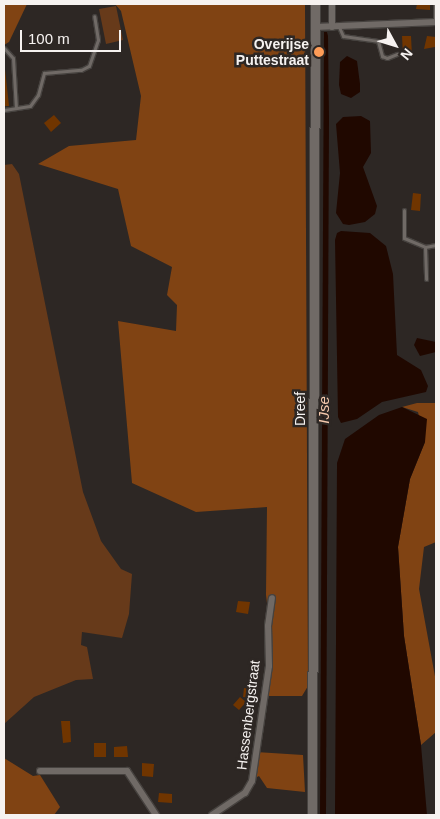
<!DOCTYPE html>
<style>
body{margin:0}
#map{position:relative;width:440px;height:819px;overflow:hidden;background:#2d2724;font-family:Helvetica,sans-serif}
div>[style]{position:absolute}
.green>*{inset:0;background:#673a1a}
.forest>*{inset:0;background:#804313}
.water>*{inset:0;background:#200800}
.building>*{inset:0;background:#703500}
.roads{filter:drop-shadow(1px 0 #46423f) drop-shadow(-1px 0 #46423f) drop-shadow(0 1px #46423f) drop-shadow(0 -1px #46423f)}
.service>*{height:3px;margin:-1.5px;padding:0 1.5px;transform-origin:1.5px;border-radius:1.5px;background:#706a66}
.minor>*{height:6px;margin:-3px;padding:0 3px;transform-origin:3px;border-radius:3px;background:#706a66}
.secondary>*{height:9px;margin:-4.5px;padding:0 4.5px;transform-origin:4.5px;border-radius:4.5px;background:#706a66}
.dots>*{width:14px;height:14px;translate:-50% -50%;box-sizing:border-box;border:2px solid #2d2724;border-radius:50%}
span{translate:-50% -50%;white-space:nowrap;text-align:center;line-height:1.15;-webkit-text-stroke:5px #2d2724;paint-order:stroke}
.poi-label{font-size:14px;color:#f6f2f0;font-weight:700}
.right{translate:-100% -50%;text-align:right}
.street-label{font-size:14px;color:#f6f2f0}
.water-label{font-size:15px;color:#f4c8ac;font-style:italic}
.frame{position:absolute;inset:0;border:5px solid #f6f2f0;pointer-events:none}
.north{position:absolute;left:370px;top:20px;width:50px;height:50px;-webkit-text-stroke:4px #2d2724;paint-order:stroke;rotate:129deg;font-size:14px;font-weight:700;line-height:20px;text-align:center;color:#f6f2f0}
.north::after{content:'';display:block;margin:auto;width:18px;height:22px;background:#f6f2f0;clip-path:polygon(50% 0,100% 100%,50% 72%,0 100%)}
.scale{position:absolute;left:20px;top:30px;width:101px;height:22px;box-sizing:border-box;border:2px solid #f6f2f0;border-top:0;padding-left:6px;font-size:15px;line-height:18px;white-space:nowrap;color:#f6f2f0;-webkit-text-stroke:4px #2d2724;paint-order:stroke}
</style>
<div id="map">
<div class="green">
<div style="clip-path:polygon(116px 6px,123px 40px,106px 44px,99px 9px)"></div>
<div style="clip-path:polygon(12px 164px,19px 174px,83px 492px,101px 541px,121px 569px,132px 574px,129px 614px,122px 638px,82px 632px,81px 645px,87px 647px,93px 679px,76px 680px,34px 697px,4px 724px,4px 165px)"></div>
</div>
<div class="forest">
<div style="clip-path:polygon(4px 4px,27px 4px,9px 42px,4px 45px)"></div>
<div style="clip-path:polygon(115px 4px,305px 4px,308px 686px,302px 696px,266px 696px,269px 620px,266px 595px,267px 507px,196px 512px,132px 483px,118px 321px,176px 331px,177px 305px,167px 295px,172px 267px,131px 246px,118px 189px,38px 164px,69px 146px,136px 140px,141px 96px,121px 11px)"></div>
<div style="clip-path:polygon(417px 403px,436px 403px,436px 542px,424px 547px,419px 589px,436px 682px,436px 732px,421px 745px,404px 636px,398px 547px,410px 479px,425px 442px,418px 412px,402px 407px)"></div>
<div style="clip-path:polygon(256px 752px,303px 755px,305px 792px,267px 788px,259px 776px,255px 778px)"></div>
<div style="clip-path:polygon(4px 758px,33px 776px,40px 775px,60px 807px,54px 815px,4px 815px)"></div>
</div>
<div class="water">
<div style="clip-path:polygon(324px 32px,327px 32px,328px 36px,329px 118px,326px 815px,320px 815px)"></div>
<div style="clip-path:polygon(347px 56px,357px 61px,360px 84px,360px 92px,351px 98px,341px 94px,339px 85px,340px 62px)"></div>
<div style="clip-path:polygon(361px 116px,370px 121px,371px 153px,363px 167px,377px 206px,375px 214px,365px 222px,349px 225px,343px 224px,336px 213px,340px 173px,336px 124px,343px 117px)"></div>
<div style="clip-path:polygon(341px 231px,370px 233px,386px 246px,393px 274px,397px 355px,421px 370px,428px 386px,426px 392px,382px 402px,357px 419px,341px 423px,338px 417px,335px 240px,337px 233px)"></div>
<div style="clip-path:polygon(417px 338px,436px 342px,436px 352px,420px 356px,414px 345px)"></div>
<div style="clip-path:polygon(402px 407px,427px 419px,425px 442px,410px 479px,398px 547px,404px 636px,421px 745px,427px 815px,335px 815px,337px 463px,345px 439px,379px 415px)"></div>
</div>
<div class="building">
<div style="clip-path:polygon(417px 4px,430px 4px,430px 10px,416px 9px)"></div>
<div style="clip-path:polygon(402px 36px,411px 36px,412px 56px,403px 56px)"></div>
<div style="clip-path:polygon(427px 36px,436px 37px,435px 47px,424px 49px)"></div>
<div style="clip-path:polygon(4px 60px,9px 106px,4px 106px)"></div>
<div style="clip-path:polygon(54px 115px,61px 123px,51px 132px,44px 123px)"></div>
<div style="clip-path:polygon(413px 193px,421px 194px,420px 211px,411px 210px)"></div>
<div style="clip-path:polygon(238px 601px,250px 602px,248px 614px,236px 612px)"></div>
<div style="clip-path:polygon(244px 688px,252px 689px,252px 698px,243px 697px)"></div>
<div style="clip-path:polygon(240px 697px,246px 702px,239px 710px,233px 705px)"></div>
<div style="clip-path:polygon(61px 721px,70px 721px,71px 742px,63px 743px)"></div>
<div style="clip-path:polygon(94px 743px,106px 743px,106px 757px,94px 757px)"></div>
<div style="clip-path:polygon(127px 746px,128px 757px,114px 757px,114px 747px)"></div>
<div style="clip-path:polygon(142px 763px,154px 764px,153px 777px,142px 776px)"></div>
<div style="clip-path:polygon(159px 793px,172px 794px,172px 803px,158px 802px)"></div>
</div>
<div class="roads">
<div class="service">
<div style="left:435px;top:4px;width:19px;rotate:90deg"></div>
<div style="left:339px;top:27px;width:10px;rotate:66deg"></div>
<div style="left:343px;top:36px;width:35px;rotate:8deg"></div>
<div style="left:378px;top:41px;width:16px;rotate:75deg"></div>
<div style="left:382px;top:56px;width:5px;rotate:22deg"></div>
<div style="left:387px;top:58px;width:11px;rotate:-22deg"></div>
<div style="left:4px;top:48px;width:13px;rotate:48deg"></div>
<div style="left:13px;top:58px;width:50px;rotate:86.6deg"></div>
<div style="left:4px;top:110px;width:26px;rotate:-9deg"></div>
<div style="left:30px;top:106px;width:14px;rotate:-54deg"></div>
<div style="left:38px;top:95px;width:23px;rotate:-75deg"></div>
<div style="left:44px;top:73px;width:37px;rotate:-5deg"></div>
<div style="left:81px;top:70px;width:9px;rotate:-27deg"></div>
<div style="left:89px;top:66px;width:28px;rotate:-71deg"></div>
<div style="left:98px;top:40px;width:24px;rotate:-99deg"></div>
<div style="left:404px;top:210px;width:28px;rotate:90deg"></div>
<div style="left:404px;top:238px;width:23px;rotate:23deg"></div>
<div style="left:425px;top:247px;width:11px;rotate:-10deg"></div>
<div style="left:425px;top:247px;width:32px;rotate:88deg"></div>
</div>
<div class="minor">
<div style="left:315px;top:27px;width:121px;rotate:-2.4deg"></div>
<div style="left:332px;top:27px;width:23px;rotate:-90deg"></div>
<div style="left:40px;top:771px;width:87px"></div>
<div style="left:127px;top:771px;width:53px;rotate:56.6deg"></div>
<div style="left:212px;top:815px;width:40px;rotate:-34deg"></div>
<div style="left:245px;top:793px;width:14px;rotate:-60deg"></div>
<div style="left:252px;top:781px;width:116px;rotate:-81.6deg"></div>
<div style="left:269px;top:666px;width:40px;rotate:-91.4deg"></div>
<div style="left:268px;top:626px;width:28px;rotate:-82deg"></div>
</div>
<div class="secondary">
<div style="left:312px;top:815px;width:811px;rotate:-89.79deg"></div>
</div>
</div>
<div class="dots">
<div style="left:319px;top:52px;background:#fe9c57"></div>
</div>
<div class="poi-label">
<span class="right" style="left:309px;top:52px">Overijse<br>Puttestraat</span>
</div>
<div class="street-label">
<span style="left:300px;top:409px;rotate:-90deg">Dreef</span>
<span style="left:248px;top:715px;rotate:-83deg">Hassenbergstraat</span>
</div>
<div class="water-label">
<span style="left:324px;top:410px;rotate:-90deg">IJse</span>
</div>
<div class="frame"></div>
<div class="north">N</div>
<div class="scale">100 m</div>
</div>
